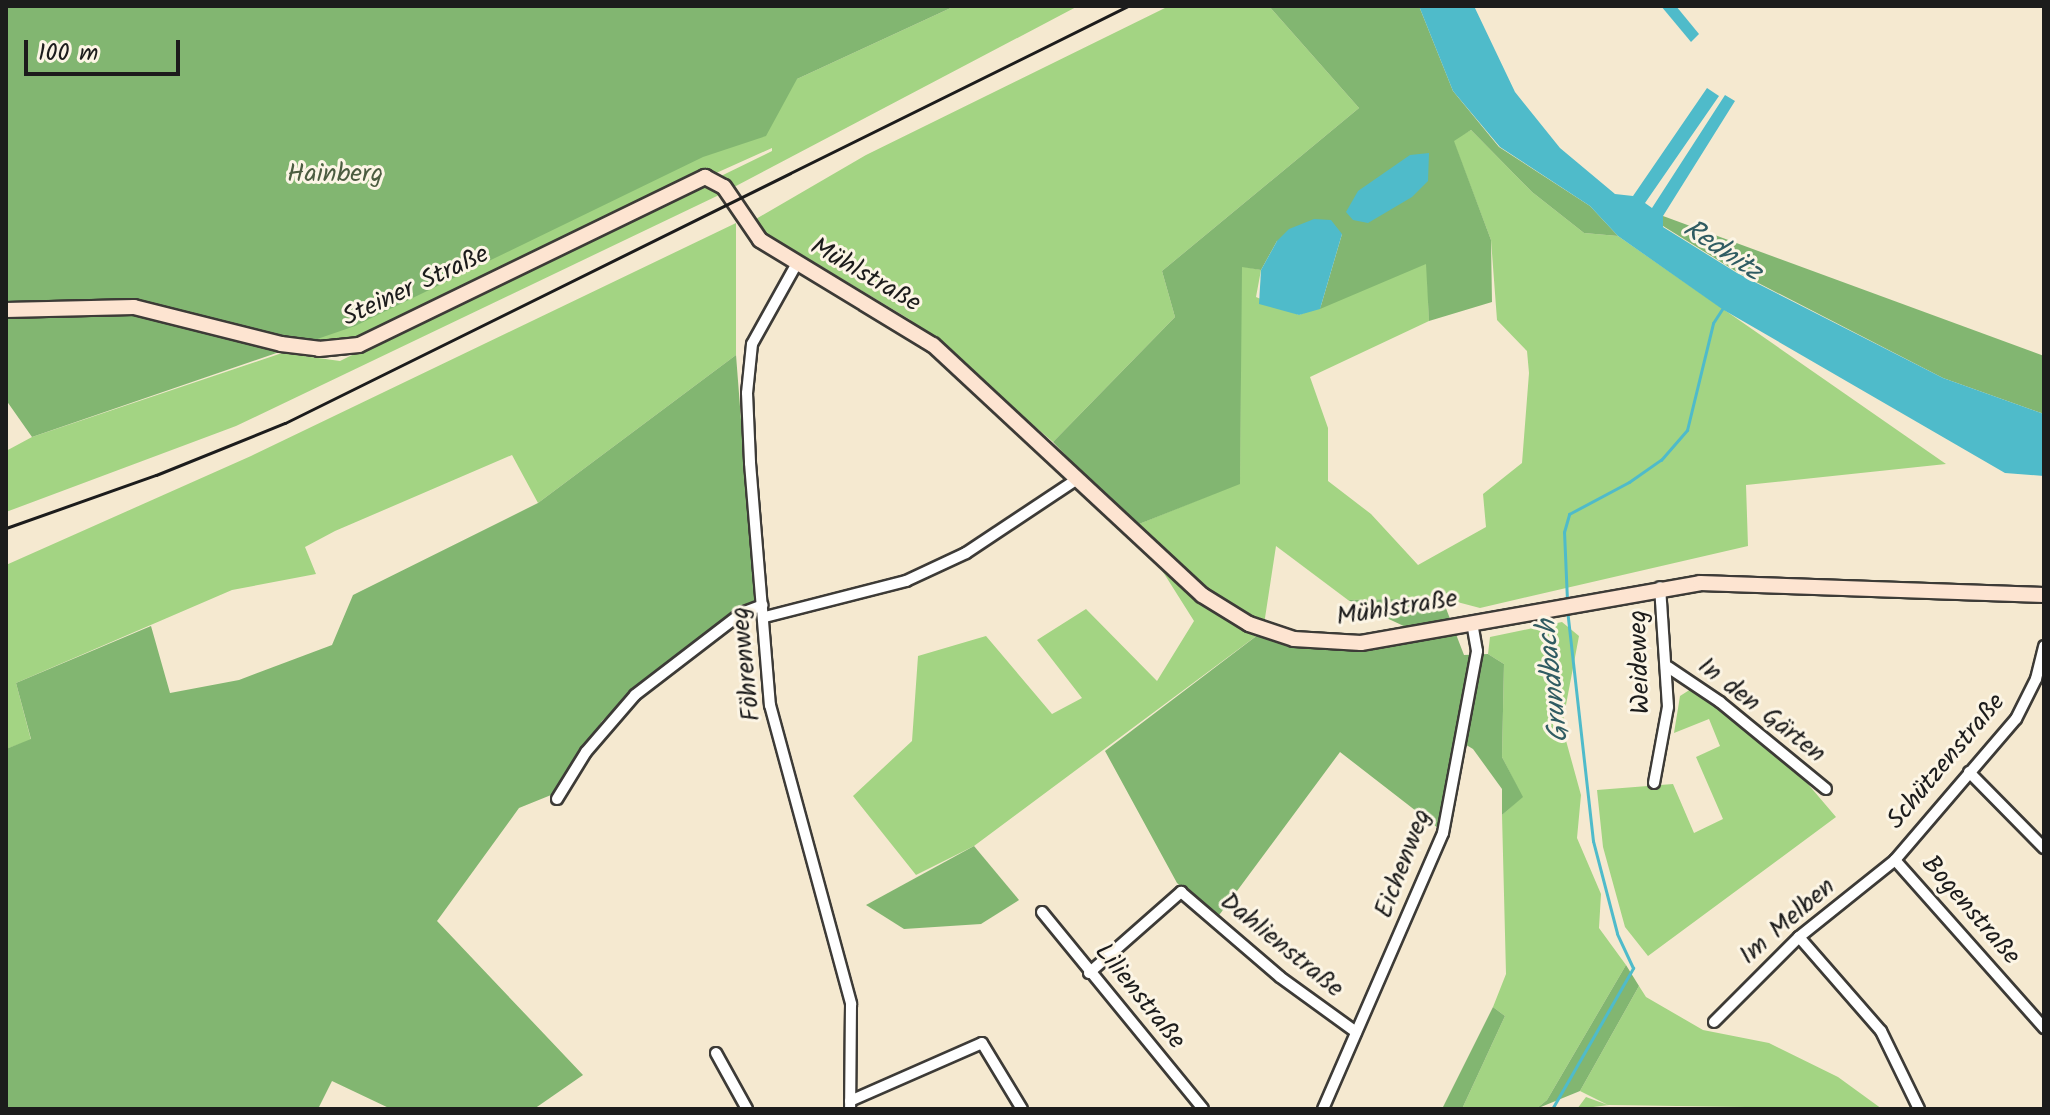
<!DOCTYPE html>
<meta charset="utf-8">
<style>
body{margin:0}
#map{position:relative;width:2050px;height:1115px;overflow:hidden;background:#f5e9d0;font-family:Kalam,sans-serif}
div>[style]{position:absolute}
.green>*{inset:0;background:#a3d483}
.forest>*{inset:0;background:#82b671}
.water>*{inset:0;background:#4fbbca}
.stream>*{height:3px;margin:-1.5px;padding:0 1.5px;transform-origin:1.5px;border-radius:1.5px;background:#4fbbca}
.roads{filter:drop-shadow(2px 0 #3d3b37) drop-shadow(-2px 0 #3d3b37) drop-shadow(0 2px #3d3b37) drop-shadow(0 -2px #3d3b37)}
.street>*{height:10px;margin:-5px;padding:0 5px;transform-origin:5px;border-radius:5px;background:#fff}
.secondary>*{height:14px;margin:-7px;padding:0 7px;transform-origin:7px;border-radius:7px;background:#fde4d1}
.rail>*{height:3px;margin:-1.5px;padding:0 1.5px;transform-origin:1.5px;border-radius:1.5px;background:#1c1c1c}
span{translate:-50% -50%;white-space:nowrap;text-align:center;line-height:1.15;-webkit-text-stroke:6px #fcf5e5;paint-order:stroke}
.park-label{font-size:26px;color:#4b5c40}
.street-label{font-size:26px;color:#1c1c1c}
.water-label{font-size:28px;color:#305c62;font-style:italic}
.frame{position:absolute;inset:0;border:8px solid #1c1c1c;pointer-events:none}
.scale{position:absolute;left:24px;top:40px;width:156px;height:36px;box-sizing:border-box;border:4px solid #1c1c1c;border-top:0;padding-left:10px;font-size:24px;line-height:28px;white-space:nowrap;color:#1c1c1c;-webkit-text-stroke:6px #fcf5e5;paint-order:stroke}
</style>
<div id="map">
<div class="green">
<div style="clip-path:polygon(evenodd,6px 6px,797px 79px,955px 6px,1078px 6px,717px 196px,236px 426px,6px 512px,6px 451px,32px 437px,282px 353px,340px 361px,358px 352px,329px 351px,219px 312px,6px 6px,772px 148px,772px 151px,434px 316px,654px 201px,772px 148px)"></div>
<div style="clip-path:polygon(1169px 6px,1269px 6px,1359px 108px,1162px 271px,1175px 317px,1053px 442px,909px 319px,749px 223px,866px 155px)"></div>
<div style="clip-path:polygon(1471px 130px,1532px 192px,1584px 233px,1618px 236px,1946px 464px,1746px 485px,1748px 546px,1480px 608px,1442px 598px,1348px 600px,1276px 546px,1263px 631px,974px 846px,916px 875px,853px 796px,912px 741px,918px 656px,986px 636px,1052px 714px,1082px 698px,1037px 640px,1086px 609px,1157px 681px,1194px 621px,1134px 526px,1240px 483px,1241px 266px,1261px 270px,1256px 297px,1299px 315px,1427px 263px,1429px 321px,1310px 377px,1328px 428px,1328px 481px,1371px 514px,1418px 565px,1486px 527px,1483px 494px,1522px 463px,1529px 373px,1527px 351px,1497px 320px,1491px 240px,1453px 140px)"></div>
<div style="clip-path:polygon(736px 223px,736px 355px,538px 503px,512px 455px,335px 531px,305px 547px,316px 574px,232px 590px,16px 683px,31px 740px,6px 749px,6px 565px,251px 456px)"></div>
<div style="clip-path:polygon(1562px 622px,1579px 636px,1562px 726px,1581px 795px,1577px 838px,1601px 894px,1599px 928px,1626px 965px,1547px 1100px,1536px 1109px,1462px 1109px,1505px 1016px,1493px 1007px,1506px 974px,1502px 815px,1522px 797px,1502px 757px,1504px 664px,1488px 654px,1490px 637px)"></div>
<div style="clip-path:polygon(1691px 689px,1790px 763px,1836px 817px,1648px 956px,1625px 927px,1603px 847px,1597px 790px,1673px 784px,1694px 833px,1723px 819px,1696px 757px,1720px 746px,1709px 719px,1674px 733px,1680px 696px)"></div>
<div style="clip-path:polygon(1639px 986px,1646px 997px,1703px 1030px,1769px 1043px,1838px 1077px,1882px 1109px,1609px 1105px,1577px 1109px,1586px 1097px,1608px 1105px,1580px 1091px)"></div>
</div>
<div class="forest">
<div style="clip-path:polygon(6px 6px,955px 6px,797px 79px,766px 136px,703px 157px,355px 326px,32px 437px,6px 400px)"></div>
<div style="clip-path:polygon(1269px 6px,1419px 6px,1453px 91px,1499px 147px,1590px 206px,1618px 236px,1584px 233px,1532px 192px,1471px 130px,1454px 141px,1491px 240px,1492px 302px,1429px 321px,1426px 264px,1320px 309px,1342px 234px,1277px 241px,1261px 270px,1242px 267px,1240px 484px,1134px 526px,1053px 442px,1175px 317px,1162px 271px,1359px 108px)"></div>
<div style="clip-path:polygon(1663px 216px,2044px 356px,2044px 414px,1943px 378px,1737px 272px,1663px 226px)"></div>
<div style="clip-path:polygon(736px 355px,755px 600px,657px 671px,602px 721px,556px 793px,519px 808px,437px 921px,583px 1075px,534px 1109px,391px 1109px,332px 1081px,318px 1109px,6px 1109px,6px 749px,31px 739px,16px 683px,151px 626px,170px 693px,239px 680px,332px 645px,353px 595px,538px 503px)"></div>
<div style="clip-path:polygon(1442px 598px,1464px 655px,1488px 654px,1504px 664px,1502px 757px,1523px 797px,1502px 815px,1502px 789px,1473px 749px,1458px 740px,1438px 828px,1340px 752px,1217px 918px,1177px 883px,1105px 751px,1263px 631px,1358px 642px,1408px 628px,1348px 600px)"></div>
<div style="clip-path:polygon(974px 846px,1019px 900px,981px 924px,904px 929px,866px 905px)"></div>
<div style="clip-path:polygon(1626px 965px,1639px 986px,1580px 1091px,1536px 1109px,1547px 1100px)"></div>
<div style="clip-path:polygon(1493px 1007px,1505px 1016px,1462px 1109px,1442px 1109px)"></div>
</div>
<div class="water">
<div style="clip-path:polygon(1419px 6px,1474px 6px,1515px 92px,1560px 148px,1615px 194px,1633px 196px,1707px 88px,1719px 96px,1645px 203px,1652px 208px,1725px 95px,1735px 101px,1663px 216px,1663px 227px,1737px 273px,1943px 378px,2044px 414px,2044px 476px,2005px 473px,1722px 309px,1618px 236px,1590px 206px,1500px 147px,1453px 91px)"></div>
<div style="clip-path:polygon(1661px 6px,1676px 6px,1699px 34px,1691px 42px)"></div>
<div style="clip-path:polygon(1429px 153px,1428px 181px,1412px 197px,1368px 223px,1353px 220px,1346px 212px,1358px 191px,1410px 155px)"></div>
<div style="clip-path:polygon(1314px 219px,1331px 220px,1342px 234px,1320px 309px,1299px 315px,1259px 304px,1261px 270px,1277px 241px,1289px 229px)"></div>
</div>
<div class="stream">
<div style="left:1567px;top:600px;width:68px;rotate:-92.5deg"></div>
<div style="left:1564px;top:532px;width:19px;rotate:-74deg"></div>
<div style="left:1569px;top:514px;width:68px;rotate:-28.1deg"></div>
<div style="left:1629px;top:482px;width:39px;rotate:-35deg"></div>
<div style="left:1661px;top:460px;width:40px;rotate:-49deg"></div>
<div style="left:1687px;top:430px;width:110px;rotate:-76.3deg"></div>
<div style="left:1713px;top:323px;width:17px;rotate:-57deg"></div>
<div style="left:1552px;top:1109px;width:163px;rotate:-60.1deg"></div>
<div style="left:1633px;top:968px;width:38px;rotate:-115deg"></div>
<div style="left:1617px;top:933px;width:95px;rotate:-104.6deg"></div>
<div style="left:1593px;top:841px;width:231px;rotate:-96.4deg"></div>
</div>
<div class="roads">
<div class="street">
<div style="left:796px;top:265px;width:90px;rotate:119.1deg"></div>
<div style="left:752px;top:344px;width:49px;rotate:95.8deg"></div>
<div style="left:747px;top:393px;width:70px;rotate:87.5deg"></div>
<div style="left:750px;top:463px;width:243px;rotate:85.3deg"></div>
<div style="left:770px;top:705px;width:310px;rotate:74.8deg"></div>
<div style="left:851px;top:1004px;width:105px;rotate:90.5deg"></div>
<div style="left:765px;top:617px;width:146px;rotate:-14.3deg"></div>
<div style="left:906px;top:581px;width:66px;rotate:-25deg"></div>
<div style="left:966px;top:553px;width:132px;rotate:-33.6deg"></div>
<div style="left:1668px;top:667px;width:63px;rotate:33.9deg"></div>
<div style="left:1720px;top:702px;width:137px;rotate:39.4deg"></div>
<div style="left:1969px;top:772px;width:107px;rotate:45.4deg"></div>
<div style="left:1654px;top:783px;width:77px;rotate:-79.6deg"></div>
<div style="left:1668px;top:707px;width:120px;rotate:-93.8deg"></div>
<div style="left:557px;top:799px;width:55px;rotate:-58.3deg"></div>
<div style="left:586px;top:752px;width:75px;rotate:-49.3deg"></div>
<div style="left:635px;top:695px;width:135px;rotate:-37.5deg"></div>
<div style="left:742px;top:613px;width:22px;rotate:-21deg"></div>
<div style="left:1895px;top:860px;width:225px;rotate:48.4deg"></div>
<div style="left:1042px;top:912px;width:254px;rotate:50.7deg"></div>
<div style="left:1799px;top:937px;width:125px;rotate:48.9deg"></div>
<div style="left:1881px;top:1031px;width:87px;rotate:64deg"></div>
<div style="left:1089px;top:973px;width:123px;rotate:-41.4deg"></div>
<div style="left:1181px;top:892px;width:130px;rotate:40.6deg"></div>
<div style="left:1280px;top:977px;width:94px;rotate:35.9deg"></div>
<div style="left:1714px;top:1022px;width:120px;rotate:-45deg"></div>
<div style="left:1799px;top:937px;width:123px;rotate:-38.7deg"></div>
<div style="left:1895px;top:860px;width:186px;rotate:-49.4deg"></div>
<div style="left:2016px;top:719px;width:45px;rotate:-63.4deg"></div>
<div style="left:2036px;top:679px;width:34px;rotate:-76deg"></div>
<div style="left:716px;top:1053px;width:64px;rotate:61deg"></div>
<div style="left:850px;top:1101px;width:144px;rotate:-23.7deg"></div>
<div style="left:982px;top:1043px;width:77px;rotate:58.8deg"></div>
<div style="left:1323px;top:1109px;width:301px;rotate:-66.5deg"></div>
<div style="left:1443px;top:833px;width:185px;rotate:-79.4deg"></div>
<div style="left:1477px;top:651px;width:29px;rotate:-100deg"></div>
</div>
<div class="secondary">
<div style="left:6px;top:310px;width:128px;rotate:-1.3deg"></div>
<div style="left:134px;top:307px;width:152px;rotate:14.1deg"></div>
<div style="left:281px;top:344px;width:38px;rotate:7deg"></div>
<div style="left:319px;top:349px;width:40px;rotate:-5.7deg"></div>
<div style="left:359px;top:345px;width:385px;rotate:-25.9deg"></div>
<div style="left:705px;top:177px;width:21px;rotate:28deg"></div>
<div style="left:724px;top:187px;width:64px;rotate:55.8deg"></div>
<div style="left:760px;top:240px;width:202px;rotate:31.3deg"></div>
<div style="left:933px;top:345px;width:367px;rotate:42.9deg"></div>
<div style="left:1202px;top:595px;width:55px;rotate:31.7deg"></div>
<div style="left:1249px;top:624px;width:47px;rotate:18.4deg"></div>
<div style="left:1294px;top:639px;width:67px;rotate:3.4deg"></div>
<div style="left:1361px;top:643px;width:344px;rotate:-10deg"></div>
<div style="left:1700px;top:583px;width:344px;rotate:2deg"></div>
</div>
</div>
<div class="rail">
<div style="left:6px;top:528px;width:159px;rotate:-19.5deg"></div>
<div style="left:156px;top:475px;width:139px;rotate:-22deg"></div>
<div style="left:285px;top:423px;width:940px;rotate:-26.32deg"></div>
</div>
<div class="park-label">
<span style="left:335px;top:175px">Hainberg</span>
</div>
<div class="street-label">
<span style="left:865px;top:276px;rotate:30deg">Mühlstraße</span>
<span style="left:416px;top:287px;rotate:-25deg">Steiner Straße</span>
<span style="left:1397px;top:609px;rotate:-9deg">Mühlstraße</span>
<span style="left:1641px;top:662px;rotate:-92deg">Weideweg</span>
<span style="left:747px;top:664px;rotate:-96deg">Föhrenweg</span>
<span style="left:1761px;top:711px;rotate:38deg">In den Gärten</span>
<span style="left:1947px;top:762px;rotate:-50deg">Schützenstraße</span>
<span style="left:1404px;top:864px;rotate:-69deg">Eichenweg</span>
<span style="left:1970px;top:911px;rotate:49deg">Bogenstraße</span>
<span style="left:1788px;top:922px;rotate:-41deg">Im Melben</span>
<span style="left:1281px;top:946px;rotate:39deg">Dahlienstraße</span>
<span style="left:1139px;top:997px;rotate:51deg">Lilienstraße</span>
</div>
<div class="water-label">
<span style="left:1722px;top:251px;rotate:34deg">Rednitz</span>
<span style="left:1554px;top:681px;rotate:-96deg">Grundbach</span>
</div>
<div class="frame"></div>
<div class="scale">100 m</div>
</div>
